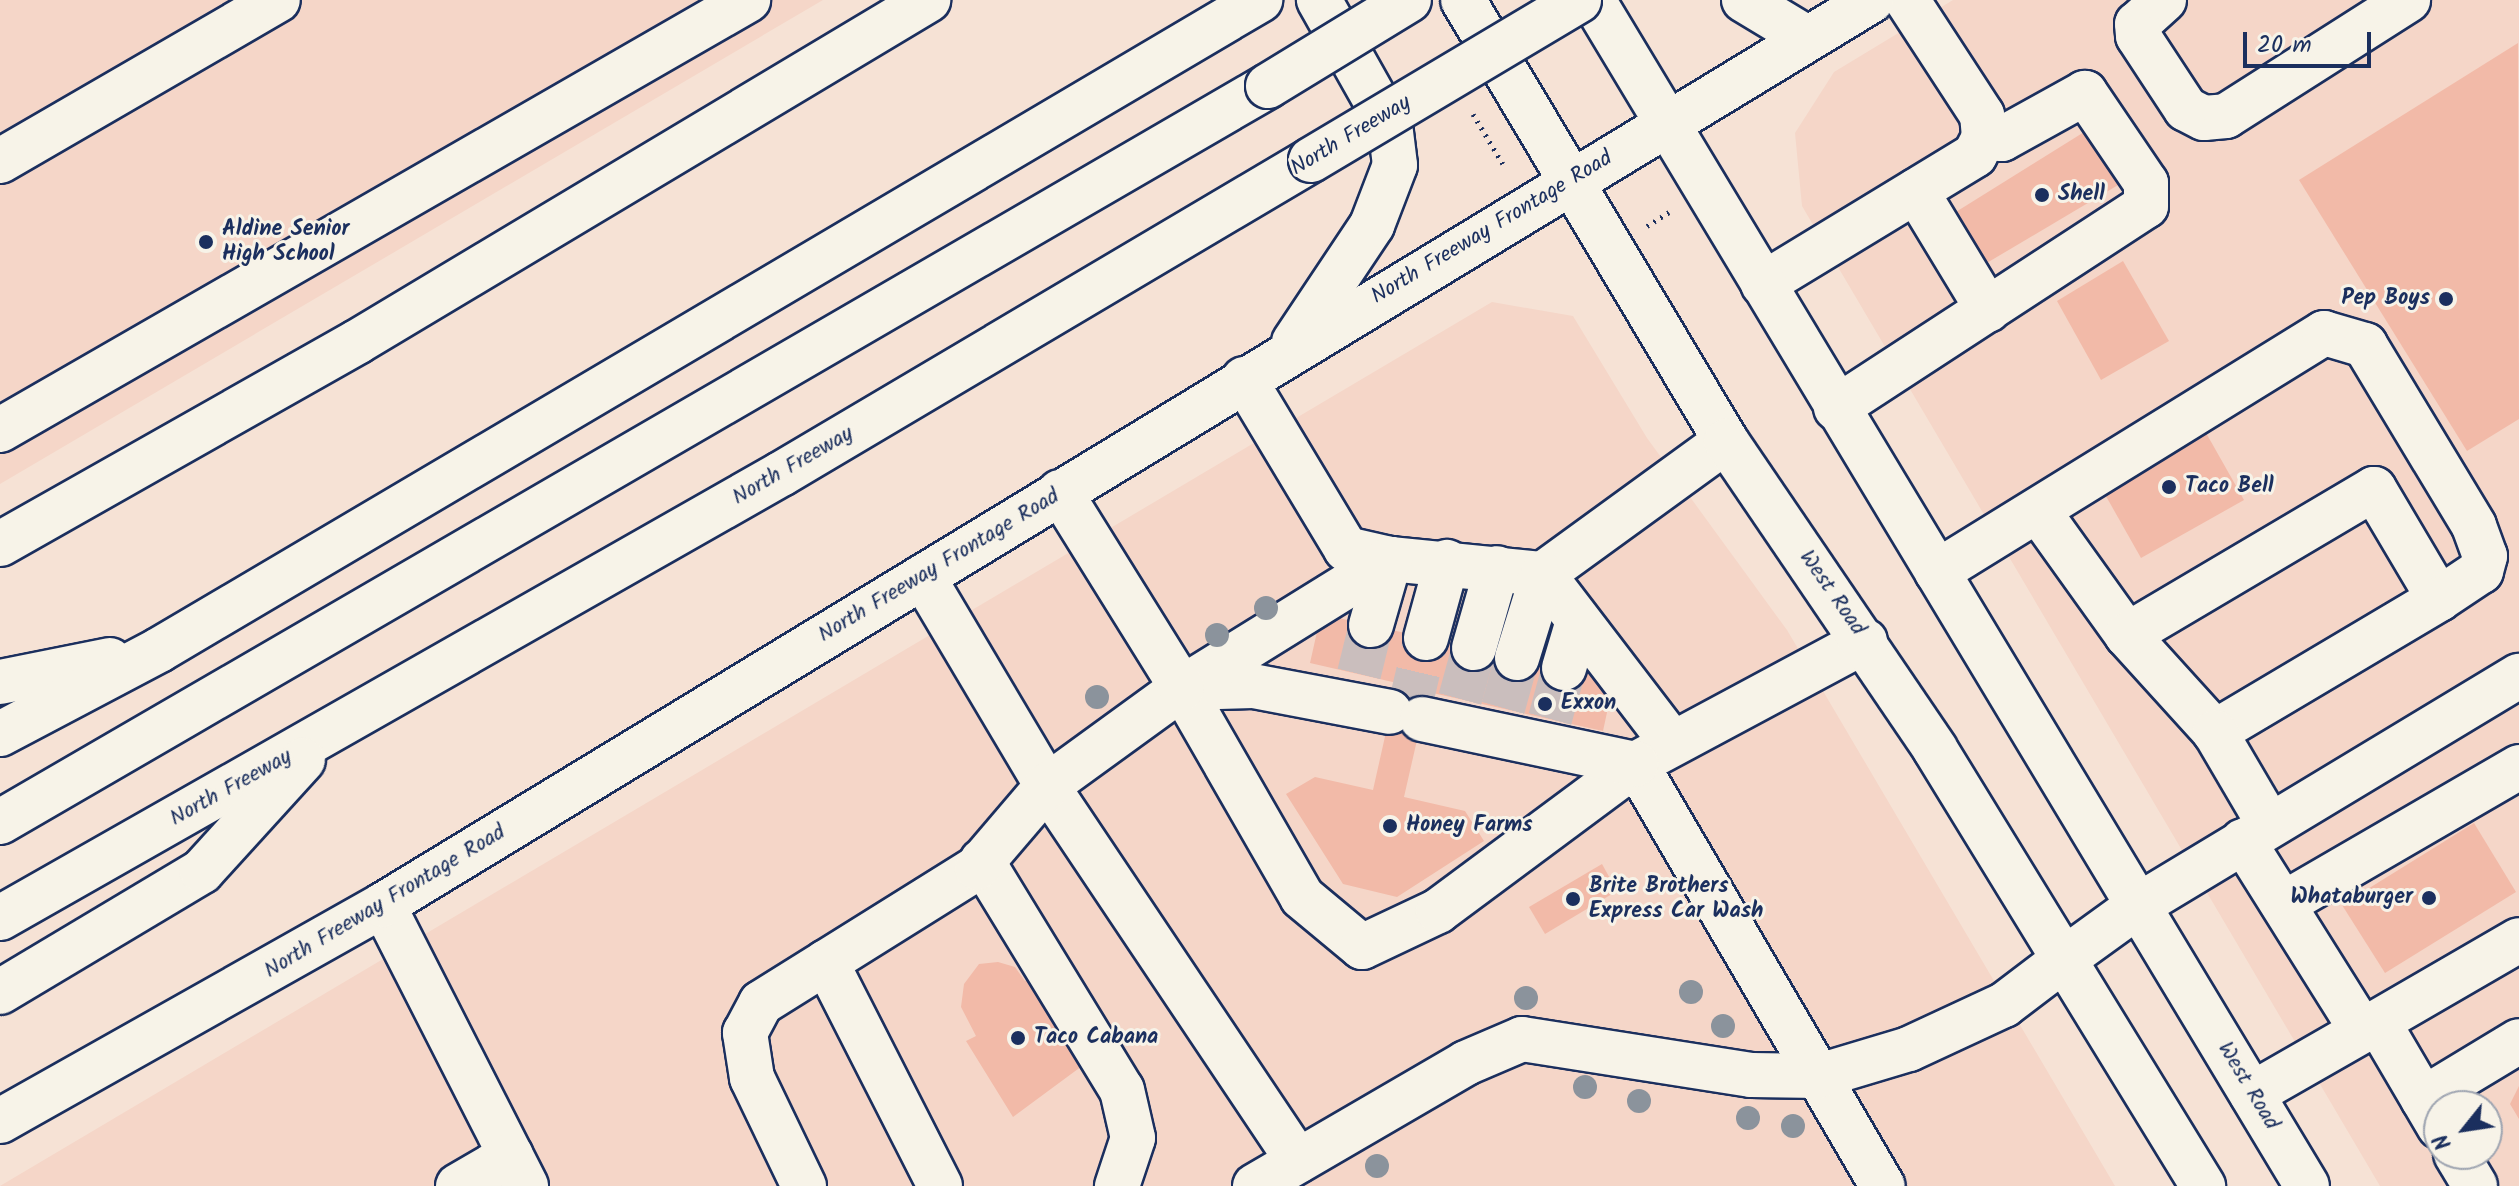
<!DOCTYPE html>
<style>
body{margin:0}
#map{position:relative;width:2519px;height:1186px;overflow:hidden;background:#f6e2d5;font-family:Kalam,sans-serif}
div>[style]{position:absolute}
.built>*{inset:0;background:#f5d6c8}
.building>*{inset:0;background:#f2baa8}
.minor-tunnel>*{height:44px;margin-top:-22px;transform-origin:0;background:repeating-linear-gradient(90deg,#cabebd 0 44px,transparent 0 66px)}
.path>*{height:5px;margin-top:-2.5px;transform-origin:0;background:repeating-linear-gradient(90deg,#1b2f5e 0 2px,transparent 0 8px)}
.roads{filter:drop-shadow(2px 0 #1b2f5e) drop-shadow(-2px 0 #1b2f5e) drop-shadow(0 2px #1b2f5e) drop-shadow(0 -2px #1b2f5e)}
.minor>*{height:44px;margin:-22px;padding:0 22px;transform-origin:22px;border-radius:22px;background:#f7f3e8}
.major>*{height:44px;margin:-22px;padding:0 22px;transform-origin:22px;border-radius:22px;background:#f7f3e8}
.highway>*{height:44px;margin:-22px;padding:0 22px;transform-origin:22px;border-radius:22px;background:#f7f3e8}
.bridges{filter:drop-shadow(2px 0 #1b2f5e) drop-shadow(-2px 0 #1b2f5e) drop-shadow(0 2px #1b2f5e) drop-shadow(0 -2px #1b2f5e)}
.highway-bridge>*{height:44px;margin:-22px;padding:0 22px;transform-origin:22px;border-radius:22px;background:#f7f3e8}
.trees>*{width:24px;height:24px;margin:-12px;border-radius:50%;background:#8b939c}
.dots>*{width:22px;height:22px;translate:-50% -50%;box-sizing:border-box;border:4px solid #f7f3e8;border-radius:50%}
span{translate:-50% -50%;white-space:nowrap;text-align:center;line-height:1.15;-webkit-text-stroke:6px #f7f3e8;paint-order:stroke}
.street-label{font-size:22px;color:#1b2f5e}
.poi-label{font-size:22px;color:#1b2f5e;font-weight:700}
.left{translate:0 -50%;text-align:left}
.right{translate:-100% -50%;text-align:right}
.north{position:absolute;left:2423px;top:1090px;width:80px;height:80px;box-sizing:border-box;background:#f7f3e8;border:2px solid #9fa5b1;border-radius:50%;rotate:240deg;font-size:22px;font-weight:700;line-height:32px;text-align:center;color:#1b2f5e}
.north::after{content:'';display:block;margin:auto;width:28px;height:36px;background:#1b2f5e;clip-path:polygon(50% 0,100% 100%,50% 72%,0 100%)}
.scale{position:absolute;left:2243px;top:32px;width:128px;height:36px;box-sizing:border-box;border:4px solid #1b2f5e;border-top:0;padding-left:10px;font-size:24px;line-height:28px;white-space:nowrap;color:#1b2f5e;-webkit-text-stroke:6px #f7f3e8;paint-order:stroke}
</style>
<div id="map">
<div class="built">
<div style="clip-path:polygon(0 0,823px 0,0 484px)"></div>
<div style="clip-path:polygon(evenodd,1953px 0,2519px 0,2519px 1186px,2380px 1186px,1802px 206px,1795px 133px,1834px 72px,1953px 0,2439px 1106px,2487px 1106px,2487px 1154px,2439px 1154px,2439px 1106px)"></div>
<div style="clip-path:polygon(1492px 302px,1573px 316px,1647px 438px,1787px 630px,2115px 1186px,0 1186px)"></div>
</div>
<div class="building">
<div style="clip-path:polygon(2518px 43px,2519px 419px,2467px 451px,2299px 180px)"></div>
<div style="clip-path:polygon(2105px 119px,2135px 175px,1980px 267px,1951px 215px)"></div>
<div style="clip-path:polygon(2123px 261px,2169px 341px,2101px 380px,2057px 301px)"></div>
<div style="clip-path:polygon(2197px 417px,2244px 500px,2141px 558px,2094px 475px)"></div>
<div style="clip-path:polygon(1321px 614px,1614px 680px,1603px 731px,1428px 692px,1404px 797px,1465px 811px,1484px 841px,1397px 897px,1343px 884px,1286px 794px,1315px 777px,1373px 790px,1397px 683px,1310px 663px)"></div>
<div style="clip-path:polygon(2474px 823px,2516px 892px,2385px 973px,2342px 905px)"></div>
<div style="clip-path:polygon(1602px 864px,1617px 891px,1545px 934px,1529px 907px)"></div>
<div style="clip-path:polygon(998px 962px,1015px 967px,1025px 981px,1037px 974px,1082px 1066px,1013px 1117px,966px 1041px,976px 1036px,961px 1007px,964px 984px,979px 964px)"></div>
<div style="clip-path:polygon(2519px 1086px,2519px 1119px,2510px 1104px)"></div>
</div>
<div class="minor-tunnel">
<div style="left:1359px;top:674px;width:50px;rotate:-76.2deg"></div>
<div style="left:1460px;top:699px;width:53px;rotate:-74.6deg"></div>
<div style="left:1503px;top:708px;width:52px;rotate:-74.4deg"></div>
<div style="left:1408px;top:715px;width:79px;rotate:-76.8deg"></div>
<div style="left:1550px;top:719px;width:53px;rotate:-74.6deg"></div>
</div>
<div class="path">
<div style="left:1473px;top:114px;width:58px;rotate:59deg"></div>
<div style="left:1647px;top:226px;width:26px;rotate:-32deg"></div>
</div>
<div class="roads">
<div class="minor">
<div style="left:2164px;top:0;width:36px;rotate:138deg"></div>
<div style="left:2137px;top:24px;width:12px;rotate:85deg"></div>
<div style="left:2138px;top:36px;width:87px;rotate:56.7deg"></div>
<div style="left:2186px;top:109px;width:20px;rotate:27deg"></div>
<div style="left:2204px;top:118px;width:22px;rotate:-5deg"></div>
<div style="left:2226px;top:116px;width:216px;rotate:-32.5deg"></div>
<div style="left:0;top:161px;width:321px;rotate:-30.1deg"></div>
<div style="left:1916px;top:191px;width:139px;rotate:58.8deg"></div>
<div style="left:1763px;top:284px;width:248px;rotate:-31.3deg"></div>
<div style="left:1975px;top:155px;width:20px;rotate:-63deg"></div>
<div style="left:1984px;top:137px;width:22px;rotate:-95deg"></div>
<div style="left:1982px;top:115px;width:137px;rotate:-123.1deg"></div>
<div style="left:1244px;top:379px;width:198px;rotate:59deg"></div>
<div style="left:1346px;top:549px;width:45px;rotate:12.8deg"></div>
<div style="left:1390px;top:559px;width:154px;rotate:5.6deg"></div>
<div style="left:1543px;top:574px;width:226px;rotate:-36deg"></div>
<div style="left:1836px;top:408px;width:370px;rotate:-33.1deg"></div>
<div style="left:2146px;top:206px;width:23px;rotate:-90deg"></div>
<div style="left:2146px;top:183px;width:109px;rotate:-124.1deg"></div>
<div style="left:2085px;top:93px;width:95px;rotate:151deg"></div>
<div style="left:2002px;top:139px;width:18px;rotate:-174deg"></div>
<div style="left:0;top:430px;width:863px;rotate:-29.89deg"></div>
<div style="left:2039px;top:512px;width:151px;rotate:54.4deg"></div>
<div style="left:1937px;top:572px;width:455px;rotate:-31.7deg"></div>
<div style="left:2324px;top:333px;width:43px;rotate:16.3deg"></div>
<div style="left:2365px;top:345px;width:211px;rotate:58.9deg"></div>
<div style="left:2474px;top:526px;width:32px;rotate:70deg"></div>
<div style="left:2485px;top:556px;width:16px;rotate:105deg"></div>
<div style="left:2481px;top:571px;width:50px;rotate:146.3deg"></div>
<div style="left:1543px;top:574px;width:209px;rotate:52.6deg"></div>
<div style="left:923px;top:577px;width:243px;rotate:59.3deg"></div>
<div style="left:1047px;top:786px;width:451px;rotate:56.2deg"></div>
<div style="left:1371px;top:625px;width:69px;rotate:-73.9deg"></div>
<div style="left:1426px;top:638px;width:79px;rotate:-74.6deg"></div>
<div style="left:1865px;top:641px;width:260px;rotate:151.8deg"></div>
<div style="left:1636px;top:764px;width:489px;rotate:59.7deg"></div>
<div style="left:1474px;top:648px;width:83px;rotate:-74deg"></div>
<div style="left:1517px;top:658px;width:88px;rotate:-72.8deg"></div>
<div style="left:1564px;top:668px;width:49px;rotate:-73.4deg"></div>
<div style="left:1182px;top:688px;width:241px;rotate:60.1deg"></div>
<div style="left:1302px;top:897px;width:78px;rotate:39.8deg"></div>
<div style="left:1362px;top:947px;width:84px;rotate:-25.3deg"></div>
<div style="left:1438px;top:911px;width:247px;rotate:-36.6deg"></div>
<div style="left:1182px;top:688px;width:245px;rotate:-31.8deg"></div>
<div style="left:1184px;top:688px;width:69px;rotate:-1.7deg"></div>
<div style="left:1253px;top:686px;width:139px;rotate:10.7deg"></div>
<div style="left:1422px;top:719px;width:219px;rotate:11.9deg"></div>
<div style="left:2215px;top:732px;width:131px;rotate:-132.2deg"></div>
<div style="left:2127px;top:635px;width:287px;rotate:-30.6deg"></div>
<div style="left:2374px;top:489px;width:128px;rotate:59.4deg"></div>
<div style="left:2439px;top:599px;width:261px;rotate:149.3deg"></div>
<div style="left:2215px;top:732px;width:107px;rotate:59.6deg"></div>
<div style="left:2243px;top:841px;width:224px;rotate:57.9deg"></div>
<div style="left:2362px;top:1031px;width:181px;rotate:-30.1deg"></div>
<div style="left:982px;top:861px;width:268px;rotate:58.6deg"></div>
<div style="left:1122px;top:1090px;width:49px;rotate:77.1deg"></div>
<div style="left:1133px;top:1138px;width:51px;rotate:108.4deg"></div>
<div style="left:2283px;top:904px;width:273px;rotate:-30.1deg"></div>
<div style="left:383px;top:905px;width:315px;rotate:63deg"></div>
<div style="left:2139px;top:905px;width:444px;rotate:-31.1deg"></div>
<div style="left:826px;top:962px;width:251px;rotate:63deg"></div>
<div style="left:2378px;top:1022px;width:121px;rotate:59.6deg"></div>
<div style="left:2252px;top:1094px;width:127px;rotate:-29.8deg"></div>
<div style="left:2423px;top:1099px;width:112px;rotate:-31.1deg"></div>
<div style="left:2456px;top:1154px;width:37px;rotate:59deg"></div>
<div style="left:458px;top:1186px;width:61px;rotate:-30.3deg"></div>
<div style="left:804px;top:1186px;width:120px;rotate:-115.7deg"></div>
<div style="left:752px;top:1078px;width:46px;rotate:-98.8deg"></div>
<div style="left:745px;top:1033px;width:34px;rotate:-62deg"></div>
<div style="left:761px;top:1003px;width:255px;rotate:-32deg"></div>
<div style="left:977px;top:868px;width:108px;rotate:-49.5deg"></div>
<div style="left:1047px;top:786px;width:167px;rotate:-36deg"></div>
<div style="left:1182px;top:688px;width:231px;rotate:-121.9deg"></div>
<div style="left:1255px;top:1186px;width:244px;rotate:-30.2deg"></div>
<div style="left:1466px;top:1063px;width:61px;rotate:-23.2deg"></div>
<div style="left:1522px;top:1039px;width:232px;rotate:8.9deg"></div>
<div style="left:1751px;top:1075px;width:68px;rotate:0.8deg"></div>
<div style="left:1819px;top:1076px;width:94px;rotate:-16.7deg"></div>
<div style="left:1909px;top:1049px;width:105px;rotate:-24.9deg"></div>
<div style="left:2004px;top:1005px;width:74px;rotate:-37.3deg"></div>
</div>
<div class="major">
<div style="left:1463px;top:0;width:513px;rotate:59.19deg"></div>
<div style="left:1726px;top:441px;width:372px;rotate:55.8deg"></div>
<div style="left:1935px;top:749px;width:513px;rotate:58.48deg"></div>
<div style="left:1593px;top:0;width:1384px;rotate:58.95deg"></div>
<div style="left:1744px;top:0;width:74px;rotate:31.1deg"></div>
<div style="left:1294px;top:342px;width:141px;rotate:-56.3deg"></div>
<div style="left:1372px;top:225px;width:64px;rotate:-69deg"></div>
<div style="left:1395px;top:165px;width:39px;rotate:-97deg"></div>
<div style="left:1390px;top:126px;width:145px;rotate:-119.4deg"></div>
<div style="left:0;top:544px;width:410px;rotate:-29.5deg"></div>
<div style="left:357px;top:342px;width:666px;rotate:-30.92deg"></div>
<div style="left:2063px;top:960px;width:94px;rotate:-35.9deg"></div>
<div style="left:0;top:1121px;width:440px;rotate:-29.4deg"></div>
<div style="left:383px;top:905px;width:1742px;rotate:-31.29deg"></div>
</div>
<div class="highway">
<div style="left:0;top:682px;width:112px;rotate:-11.3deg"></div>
<div style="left:0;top:734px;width:180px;rotate:-27.8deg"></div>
<div style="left:159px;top:650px;width:1279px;rotate:-30.56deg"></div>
<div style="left:0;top:822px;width:1466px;rotate:-30.13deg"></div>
<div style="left:0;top:918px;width:898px;rotate:-29.62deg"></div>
<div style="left:781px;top:474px;width:616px;rotate:-30.64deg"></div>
<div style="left:0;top:992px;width:235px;rotate:-30.9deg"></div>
<div style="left:202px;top:871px;width:150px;rotate:-47.7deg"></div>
</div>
</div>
<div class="bridges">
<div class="highway-bridge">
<div style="left:1268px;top:86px;width:165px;rotate:-31.4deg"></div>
<div style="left:1311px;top:160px;width:312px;rotate:-30.8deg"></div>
</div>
</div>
<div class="trees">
<div style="left:1266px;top:608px"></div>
<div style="left:1217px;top:635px"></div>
<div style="left:1097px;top:697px"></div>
<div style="left:1691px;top:992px"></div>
<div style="left:1526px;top:998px"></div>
<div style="left:1723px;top:1026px"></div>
<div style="left:1585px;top:1087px"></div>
<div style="left:1639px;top:1101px"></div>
<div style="left:1748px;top:1118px"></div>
<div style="left:1793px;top:1126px"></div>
<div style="left:1377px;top:1166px"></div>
</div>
<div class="dots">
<div style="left:2042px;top:195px;background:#1b2f5e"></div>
<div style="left:206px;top:242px;background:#1b2f5e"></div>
<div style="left:2446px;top:299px;background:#1b2f5e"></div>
<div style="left:2169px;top:487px;background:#1b2f5e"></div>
<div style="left:1545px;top:704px;background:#1b2f5e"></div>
<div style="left:1390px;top:826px;background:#1b2f5e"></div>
<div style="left:2429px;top:898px;background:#1b2f5e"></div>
<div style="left:1573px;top:899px;background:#1b2f5e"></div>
<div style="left:1018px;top:1038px;background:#1b2f5e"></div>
</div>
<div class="street-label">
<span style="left:1351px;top:136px;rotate:-31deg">North Freeway</span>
<span style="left:1492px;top:228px;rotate:-31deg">North Freeway Frontage Road</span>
<span style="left:793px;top:466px;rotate:-30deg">North Freeway</span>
<span style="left:939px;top:566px;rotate:-31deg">North Freeway Frontage Road</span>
<span style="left:1832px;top:593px;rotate:55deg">West Road</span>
<span style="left:231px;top:788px;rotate:-29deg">North Freeway</span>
<span style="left:385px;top:902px;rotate:-31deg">North Freeway Frontage Road</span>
<span style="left:2248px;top:1086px;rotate:59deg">West Road</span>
</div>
<div class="poi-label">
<span class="left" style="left:2058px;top:195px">Shell</span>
<span class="left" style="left:222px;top:242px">Aldine Senior<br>High School</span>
<span class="right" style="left:2430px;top:299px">Pep Boys</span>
<span class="left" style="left:2185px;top:487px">Taco Bell</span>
<span class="left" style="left:1561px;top:704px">Exxon</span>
<span class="left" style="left:1406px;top:826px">Honey Farms</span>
<span class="left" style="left:1589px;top:899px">Brite Brothers<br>Express Car Wash</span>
<span class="right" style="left:2413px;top:898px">Whataburger</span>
<span class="left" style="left:1034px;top:1038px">Taco Cabana</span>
</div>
<div class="north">N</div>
<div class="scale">20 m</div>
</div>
